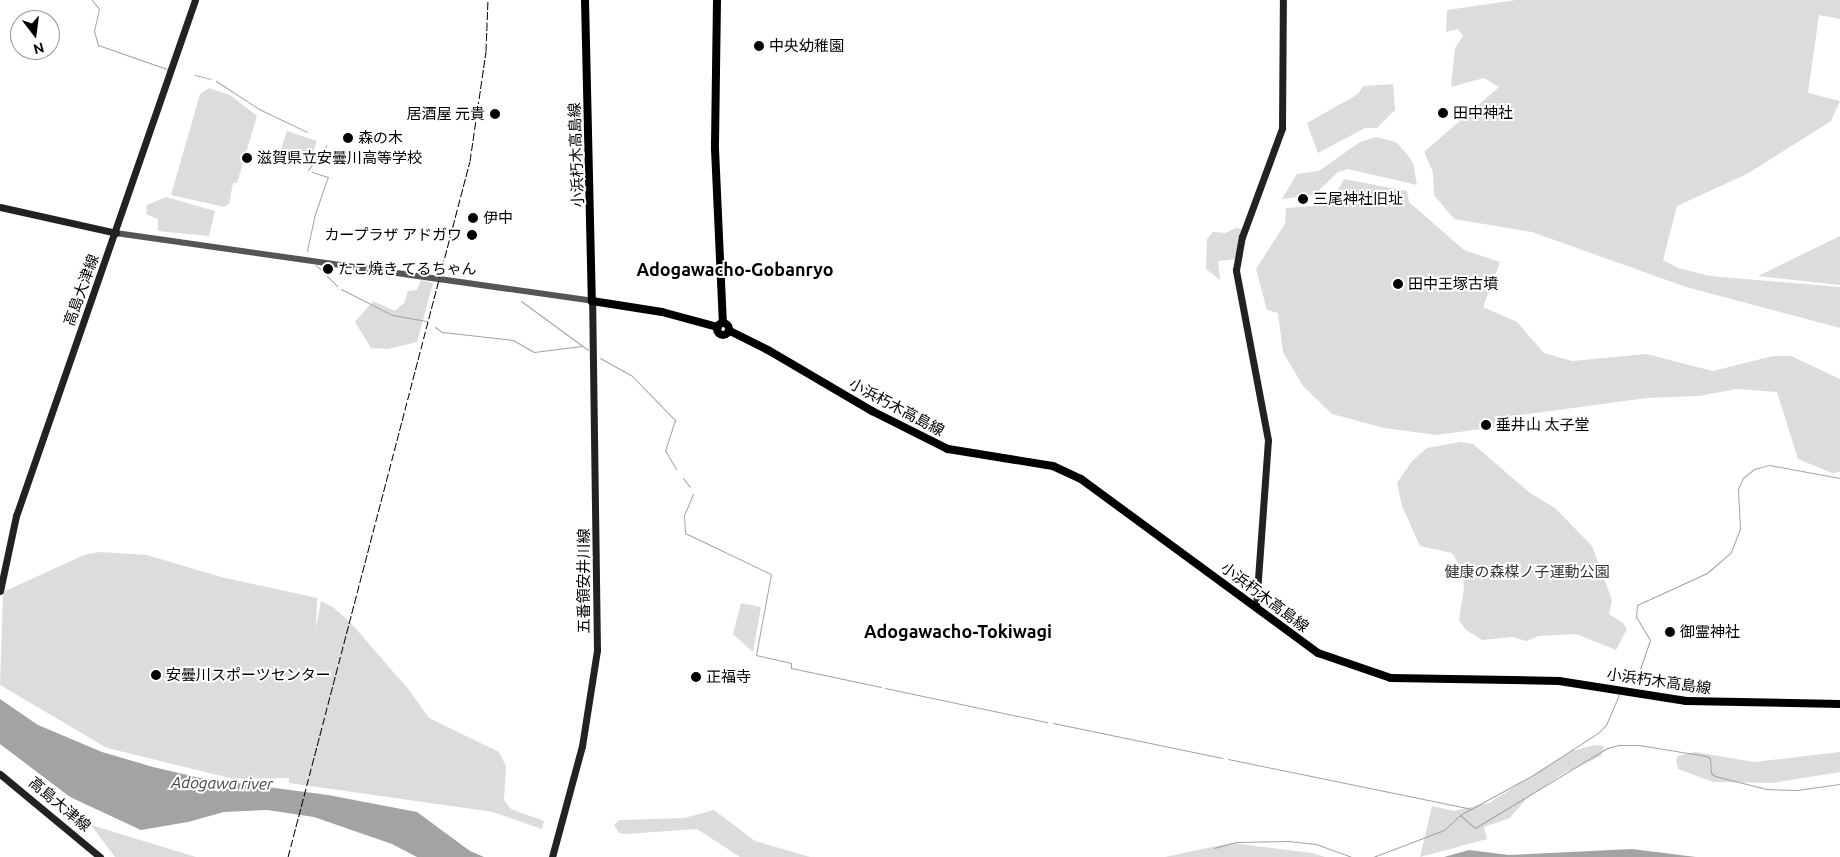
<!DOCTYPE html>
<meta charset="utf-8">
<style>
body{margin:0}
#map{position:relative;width:1840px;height:857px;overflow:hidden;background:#fff;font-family:Ubuntu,"Noto Sans JP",sans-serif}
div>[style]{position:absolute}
.green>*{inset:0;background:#dcdcdc}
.water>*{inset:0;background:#a3a3a3}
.stream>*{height:1px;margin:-0.5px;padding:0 0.5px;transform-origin:0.5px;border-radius:0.5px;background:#a3a3a3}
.tertiary>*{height:5.5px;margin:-2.75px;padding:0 2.75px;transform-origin:2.75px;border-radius:2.75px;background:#555}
.secondary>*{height:7px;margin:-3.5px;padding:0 3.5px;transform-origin:3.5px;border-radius:3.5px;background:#222}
.primary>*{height:8px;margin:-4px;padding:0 4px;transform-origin:4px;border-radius:4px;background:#000}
.primary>.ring{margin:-4px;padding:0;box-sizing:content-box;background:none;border:8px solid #000;border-radius:50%}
.rail>*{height:1px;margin-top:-0.5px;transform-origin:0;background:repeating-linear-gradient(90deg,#000 0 8px,transparent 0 10.5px)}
.dots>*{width:14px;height:14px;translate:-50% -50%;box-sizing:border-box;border:2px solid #fff;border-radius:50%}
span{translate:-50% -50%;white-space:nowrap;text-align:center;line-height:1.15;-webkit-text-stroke:4px #fff;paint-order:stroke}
.poi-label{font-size:15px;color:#000}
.left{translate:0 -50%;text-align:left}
.right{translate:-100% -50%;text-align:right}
.street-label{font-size:15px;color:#000}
.park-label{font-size:15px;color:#333}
.water-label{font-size:16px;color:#444;font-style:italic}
.quarter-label{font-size:18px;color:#000;font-weight:700}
.north{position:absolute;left:10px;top:10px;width:50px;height:50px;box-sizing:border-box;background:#fff;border:1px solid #999;border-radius:50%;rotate:165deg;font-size:14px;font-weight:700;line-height:20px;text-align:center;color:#000}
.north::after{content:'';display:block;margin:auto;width:18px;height:22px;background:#000;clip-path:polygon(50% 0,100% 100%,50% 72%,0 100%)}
</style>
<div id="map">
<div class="green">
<div style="clip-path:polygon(1516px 0,1840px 0,1840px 19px,1819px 15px,1808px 93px,1840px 101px,1831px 121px,1747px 174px,1677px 206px,1663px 260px,1678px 268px,1710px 276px,1840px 287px,1840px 328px,1686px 287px,1532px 232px,1454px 219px,1434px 195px,1433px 172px,1424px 152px,1499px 87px,1484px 78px,1451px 87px,1455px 48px,1463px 36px,1458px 29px,1446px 32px,1447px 10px)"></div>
<div style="clip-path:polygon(1393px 84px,1395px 110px,1377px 128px,1365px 128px,1318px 153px,1307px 123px,1358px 94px,1363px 86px)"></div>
<div style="clip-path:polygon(209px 88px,230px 95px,257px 116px,237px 183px,233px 183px,229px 204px,224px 207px,171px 195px,200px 94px)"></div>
<div style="clip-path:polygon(287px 131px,317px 141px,310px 161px,280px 152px)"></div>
<div style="clip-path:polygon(1376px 137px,1396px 142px,1407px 154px,1413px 163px,1417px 185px,1348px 169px,1338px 172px,1314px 195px,1282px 199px,1297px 174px,1319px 171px,1360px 142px)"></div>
<div style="clip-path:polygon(1344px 179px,1407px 191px,1409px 202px,1464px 250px,1500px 262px,1483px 307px,1517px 322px,1544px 353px,1572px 361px,1646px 354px,1713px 371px,1773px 356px,1791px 356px,1840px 379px,1840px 472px,1832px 473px,1798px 459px,1777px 392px,1736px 389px,1699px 396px,1647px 398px,1497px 418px,1496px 427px,1437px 435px,1384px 428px,1332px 414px,1303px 386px,1283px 352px,1278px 313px,1267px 310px,1256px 269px,1285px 224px,1286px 208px,1330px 205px)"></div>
<div style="clip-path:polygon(166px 197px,215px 211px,209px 236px,158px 231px,158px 219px,146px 214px,147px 205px)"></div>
<div style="clip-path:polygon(1236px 228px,1243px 229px,1235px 259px,1218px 261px,1220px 280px,1206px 269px,1207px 239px,1213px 232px,1225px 233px)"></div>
<div style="clip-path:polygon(1840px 236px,1840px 285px,1758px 276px)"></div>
<div style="clip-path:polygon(421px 280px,433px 283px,417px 342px,388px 349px,371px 348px,355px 322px,373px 301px,395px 311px,404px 303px,408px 291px,417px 290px)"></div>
<div style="clip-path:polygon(1460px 442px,1473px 444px,1530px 493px,1555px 508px,1592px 546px,1612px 600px,1609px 614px,1623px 623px,1627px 629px,1616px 650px,1576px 634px,1539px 636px,1526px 641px,1513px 637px,1482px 640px,1466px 630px,1459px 620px,1464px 588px,1462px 570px,1452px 553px,1420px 546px,1402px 506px,1397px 483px,1412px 461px,1427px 448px)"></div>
<div style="clip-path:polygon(99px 552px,147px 555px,221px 577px,317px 598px,316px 628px,321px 601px,334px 608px,350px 622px,409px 690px,429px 718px,499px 752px,506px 766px,504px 800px,511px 809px,544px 821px,542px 829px,493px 812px,289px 783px,289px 778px,234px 779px,107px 748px,0 685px,3px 592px,84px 555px)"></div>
<div style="clip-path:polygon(741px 603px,761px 607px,753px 652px,733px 634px)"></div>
<div style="clip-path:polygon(1594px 745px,1604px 746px,1601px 756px,1564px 773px,1528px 797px,1510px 818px,1484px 827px,1487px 839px,1420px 857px,1432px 806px,1454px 811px,1489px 803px,1572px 751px)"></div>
<div style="clip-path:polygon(1695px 752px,1754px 762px,1840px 752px,1840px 772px,1772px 783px,1713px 782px,1678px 769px,1676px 760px,1678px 756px)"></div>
<div style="clip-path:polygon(714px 810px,755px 841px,810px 857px,740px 857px,697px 829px,625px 834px,619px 833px,614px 825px,619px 820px,684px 818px)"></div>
<div style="clip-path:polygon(91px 825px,196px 857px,115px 857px)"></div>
<div style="clip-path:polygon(1231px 843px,1312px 853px,1325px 857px,1165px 857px)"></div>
</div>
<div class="water">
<div style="clip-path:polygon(0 699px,38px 725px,102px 752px,153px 767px,200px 778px,328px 795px,417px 812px,470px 851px,484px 857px,417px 857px,392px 844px,314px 817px,267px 810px,224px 812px,188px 822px,141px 830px,70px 797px,0 744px)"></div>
<div style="clip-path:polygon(1632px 849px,1696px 857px,1444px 857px,1469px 850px,1509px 855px)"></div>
</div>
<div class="stream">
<div style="left:92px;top:0;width:11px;rotate:52deg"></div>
<div style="left:99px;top:9px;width:23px;rotate:103deg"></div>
<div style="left:94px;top:31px;width:15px;rotate:74deg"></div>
<div style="left:98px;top:45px;width:73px;rotate:19.2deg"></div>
<div style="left:195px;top:75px;width:16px;rotate:14deg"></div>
<div style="left:216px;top:81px;width:51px;rotate:33.1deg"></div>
<div style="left:259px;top:109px;width:53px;rotate:25.6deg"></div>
<div style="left:308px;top:170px;width:31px;rotate:-53deg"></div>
<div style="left:307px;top:251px;width:38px;rotate:-78deg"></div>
<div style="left:315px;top:214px;width:39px;rotate:-71deg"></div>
<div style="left:328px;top:177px;width:17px;rotate:-163deg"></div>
<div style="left:316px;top:265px;width:30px;rotate:45deg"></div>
<div style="left:341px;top:289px;width:57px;rotate:27deg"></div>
<div style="left:392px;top:315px;width:35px;rotate:10deg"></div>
<div style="left:521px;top:301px;width:83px;rotate:36.2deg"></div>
<div style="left:435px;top:327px;width:9px;rotate:36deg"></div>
<div style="left:442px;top:332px;width:71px;rotate:6.4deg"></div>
<div style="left:513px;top:340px;width:24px;rotate:30deg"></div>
<div style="left:534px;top:352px;width:48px;rotate:-7.1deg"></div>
<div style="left:600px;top:358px;width:37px;rotate:29deg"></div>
<div style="left:632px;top:376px;width:62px;rotate:45.7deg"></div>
<div style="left:675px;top:420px;width:32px;rotate:108deg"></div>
<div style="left:665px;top:450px;width:22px;rotate:60deg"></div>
<div style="left:683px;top:478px;width:11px;rotate:52deg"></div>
<div style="left:693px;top:494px;width:23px;rotate:113deg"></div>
<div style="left:684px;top:515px;width:18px;rotate:87deg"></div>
<div style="left:685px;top:533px;width:95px;rotate:25.5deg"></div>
<div style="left:771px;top:574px;width:82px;rotate:100.5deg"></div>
<div style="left:756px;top:655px;width:36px;rotate:13deg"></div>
<div style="left:791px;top:663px;width:5px;rotate:90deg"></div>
<div style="left:791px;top:668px;width:92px;rotate:11.9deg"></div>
<div style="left:1638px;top:675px;width:37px;rotate:-71deg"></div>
<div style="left:1650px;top:640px;width:27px;rotate:-121deg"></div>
<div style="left:1636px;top:617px;width:12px;rotate:-85deg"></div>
<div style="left:1637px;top:605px;width:77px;rotate:-24.6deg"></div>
<div style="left:1707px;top:573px;width:32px;rotate:-41deg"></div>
<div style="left:1731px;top:552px;width:26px;rotate:-69deg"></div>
<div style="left:1740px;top:528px;width:39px;rotate:-93deg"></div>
<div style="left:1738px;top:489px;width:12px;rotate:-66deg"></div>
<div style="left:1743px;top:478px;width:14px;rotate:-39deg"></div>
<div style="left:1754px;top:469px;width:16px;rotate:-15deg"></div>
<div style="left:1769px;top:465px;width:72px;rotate:10.4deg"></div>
<div style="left:885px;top:688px;width:166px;rotate:11.9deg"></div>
<div style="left:1053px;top:723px;width:173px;rotate:11.7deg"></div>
<div style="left:1228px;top:759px;width:249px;rotate:11.6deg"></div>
<div style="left:1460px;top:815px;width:20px;rotate:41deg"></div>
<div style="left:1475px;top:828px;width:154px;rotate:-31.2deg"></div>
<div style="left:1607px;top:748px;width:11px;rotate:-15deg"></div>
<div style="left:1618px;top:745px;width:21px"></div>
<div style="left:1639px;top:745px;width:68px;rotate:9.3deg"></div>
<div style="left:1706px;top:756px;width:4px;rotate:27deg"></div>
<div style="left:1710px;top:758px;width:15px;rotate:86deg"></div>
<div style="left:1711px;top:773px;width:5px;rotate:37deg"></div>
<div style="left:1715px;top:776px;width:53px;rotate:14.3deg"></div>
<div style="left:1766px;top:789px;width:31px;rotate:2deg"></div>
<div style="left:1797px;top:790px;width:43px;rotate:-7.9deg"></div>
<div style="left:1214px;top:848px;width:24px;rotate:-15deg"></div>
<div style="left:1237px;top:842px;width:51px;rotate:-1.1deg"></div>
<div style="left:1288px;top:841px;width:28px;rotate:6deg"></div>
<div style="left:1316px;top:844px;width:37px;rotate:20deg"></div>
<div style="left:1373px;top:857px;width:76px;rotate:-20.8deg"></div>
<div style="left:1444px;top:830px;width:22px;rotate:-43deg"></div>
<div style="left:1460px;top:815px;width:83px;rotate:-28.7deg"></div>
<div style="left:1533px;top:775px;width:77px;rotate:-32.9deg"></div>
<div style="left:1598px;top:733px;width:11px;rotate:-45deg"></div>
<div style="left:1606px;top:725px;width:33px;rotate:-67deg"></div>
</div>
<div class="tertiary">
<div style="left:116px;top:233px;width:481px;rotate:8.1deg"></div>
</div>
<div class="secondary">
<div style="left:0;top:207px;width:119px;rotate:12.6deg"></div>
<div style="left:0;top:591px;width:77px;rotate:-78deg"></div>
<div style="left:16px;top:516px;width:546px;rotate:-70.87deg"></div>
<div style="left:1256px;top:607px;width:167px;rotate:-85.9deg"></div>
<div style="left:1268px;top:440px;width:173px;rotate:-100.7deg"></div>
<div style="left:1236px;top:270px;width:34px;rotate:-80deg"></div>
<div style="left:1242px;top:237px;width:116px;rotate:-69.8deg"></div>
<div style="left:1282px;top:128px;width:128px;rotate:-89.6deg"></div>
<div style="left:0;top:774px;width:130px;rotate:39.7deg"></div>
<div style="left:552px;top:857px;width:115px;rotate:-74.9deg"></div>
<div style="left:582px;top:746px;width:97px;rotate:-81.1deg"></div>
<div style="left:597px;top:650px;width:349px;rotate:-90.8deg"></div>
</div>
<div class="primary">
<div style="left:585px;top:0;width:301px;rotate:88.7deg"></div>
<div style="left:592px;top:301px;width:71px;rotate:8.9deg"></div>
<div style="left:662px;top:312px;width:58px;rotate:15deg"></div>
<div style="left:717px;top:0;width:149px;rotate:90.8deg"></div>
<div style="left:715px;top:149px;width:174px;rotate:87.4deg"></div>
<div class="ring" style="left:717px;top:323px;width:4px;height:4px"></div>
<div style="left:730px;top:331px;width:42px;rotate:26.6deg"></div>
<div style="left:768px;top:350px;width:121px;rotate:30.4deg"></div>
<div style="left:872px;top:411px;width:85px;rotate:26.6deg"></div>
<div style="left:948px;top:449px;width:106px;rotate:9.2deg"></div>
<div style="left:1053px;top:466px;width:31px;rotate:25deg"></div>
<div style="left:1081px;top:479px;width:294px;rotate:36.3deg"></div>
<div style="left:1318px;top:653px;width:77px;rotate:18.9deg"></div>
<div style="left:1391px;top:678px;width:168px;rotate:1deg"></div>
<div style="left:1559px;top:681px;width:129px;rotate:8.9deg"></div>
<div style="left:1686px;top:701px;width:154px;rotate:1.1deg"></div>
</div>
<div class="rail">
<div style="left:288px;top:857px;width:719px;rotate:-75.35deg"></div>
<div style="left:470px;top:161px;width:111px;rotate:-81.7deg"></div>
<div style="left:486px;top:51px;width:51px;rotate:-87.8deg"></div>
</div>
<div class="dots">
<div style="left:759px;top:46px;background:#000"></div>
<div style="left:1443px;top:113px;background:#000"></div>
<div style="left:495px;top:114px;background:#000"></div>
<div style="left:348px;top:138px;background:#000"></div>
<div style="left:247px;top:158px;background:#000"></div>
<div style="left:1303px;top:199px;background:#000"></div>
<div style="left:473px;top:218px;background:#000"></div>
<div style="left:472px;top:235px;background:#000"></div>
<div style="left:328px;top:269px;background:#000"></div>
<div style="left:1398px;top:284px;background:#000"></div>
<div style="left:1486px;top:425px;background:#000"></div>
<div style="left:1670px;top:632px;background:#000"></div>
<div style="left:156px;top:675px;background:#000"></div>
<div style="left:696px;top:677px;background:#000"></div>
</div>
<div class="poi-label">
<span class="left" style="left:769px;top:46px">中央幼稚園</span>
<span class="left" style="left:1453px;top:113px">田中神社</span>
<span class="right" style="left:485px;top:114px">居酒屋 元貴</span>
<span class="left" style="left:358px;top:138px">森の木</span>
<span class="left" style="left:257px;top:158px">滋賀県立安曇川高等学校</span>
<span class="left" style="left:1313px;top:199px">三尾神社旧址</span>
<span class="left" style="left:483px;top:218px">伊中</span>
<span class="right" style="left:462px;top:235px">カープラザ アドガワ</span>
<span class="left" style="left:338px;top:269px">たこ焼き てるちゃん</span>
<span class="left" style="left:1408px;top:284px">田中王塚古墳</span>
<span class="left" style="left:1496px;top:425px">垂井山 太子堂</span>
<span class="left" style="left:1680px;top:632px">御霊神社</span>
<span class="left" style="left:166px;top:675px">安曇川スポーツセンター</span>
<span class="left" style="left:706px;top:677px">正福寺</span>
</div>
<div class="street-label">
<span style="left:576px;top:155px;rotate:-92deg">小浜朽木高島線</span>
<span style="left:81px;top:290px;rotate:-70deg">高島大津線</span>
<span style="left:897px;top:407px;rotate:28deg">小浜朽木高島線</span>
<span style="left:584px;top:581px;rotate:-90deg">五番領安井川線</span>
<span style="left:1265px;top:597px;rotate:37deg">小浜朽木高島線</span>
<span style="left:1659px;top:681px;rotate:8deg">小浜朽木高島線</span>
<span style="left:60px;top:804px;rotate:40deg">高島大津線</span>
</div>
<div class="park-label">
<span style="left:1527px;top:572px">健康の森楳ノ子運動公園</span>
</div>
<div class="water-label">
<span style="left:222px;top:783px;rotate:1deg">Adogawa river</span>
</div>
<div class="quarter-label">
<span style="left:735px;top:269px">Adogawacho-Gobanryo</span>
<span style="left:958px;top:631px">Adogawacho-Tokiwagi</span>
</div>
<div class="north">N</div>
</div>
